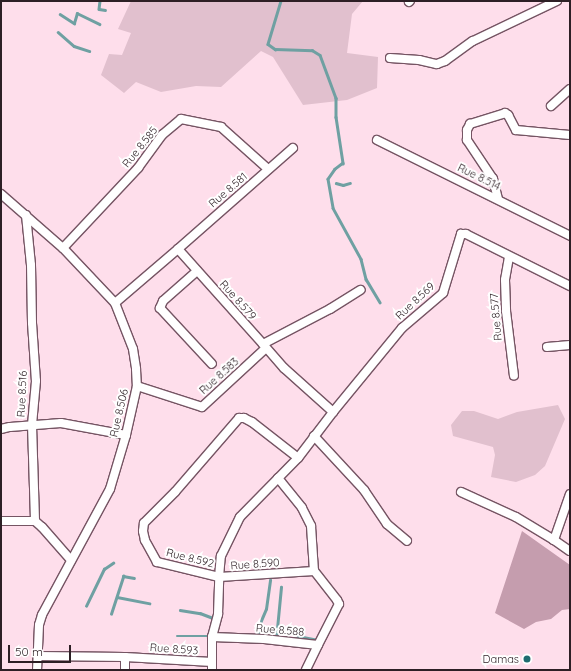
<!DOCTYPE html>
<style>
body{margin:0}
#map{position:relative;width:571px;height:671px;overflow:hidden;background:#fedeeb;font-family:Quicksand,sans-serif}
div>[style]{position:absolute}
.green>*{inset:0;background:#e1c0ce}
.forest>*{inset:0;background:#c59dae}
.stream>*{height:2.5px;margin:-1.25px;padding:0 1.25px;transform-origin:1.25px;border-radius:1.25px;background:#6fa0a2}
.roads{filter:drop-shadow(1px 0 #755463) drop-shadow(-1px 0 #755463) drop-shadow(0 1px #755463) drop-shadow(0 -1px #755463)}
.street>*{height:8px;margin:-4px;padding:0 4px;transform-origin:4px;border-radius:4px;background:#fff}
.dots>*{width:11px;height:11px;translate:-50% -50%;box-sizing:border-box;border:2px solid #fff;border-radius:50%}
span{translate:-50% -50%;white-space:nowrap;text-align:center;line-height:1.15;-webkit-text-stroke:4px #fff;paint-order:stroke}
.street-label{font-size:11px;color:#2d1f25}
.poi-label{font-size:11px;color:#2d1f25}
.right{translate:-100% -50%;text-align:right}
.frame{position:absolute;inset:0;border:2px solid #2d1f25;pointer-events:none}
.scale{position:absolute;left:8px;top:645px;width:63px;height:18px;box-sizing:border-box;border:2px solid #2d1f25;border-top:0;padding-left:5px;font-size:12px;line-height:14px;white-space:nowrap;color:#2d1f25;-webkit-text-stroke:3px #fff;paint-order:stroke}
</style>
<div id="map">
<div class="green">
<div style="clip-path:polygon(131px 1px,363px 1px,352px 14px,347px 53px,378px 57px,377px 88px,347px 100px,303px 105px,273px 57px,261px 51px,221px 87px,196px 86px,161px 92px,136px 82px,124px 93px,101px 75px,109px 54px,122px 55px,131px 33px,118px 29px)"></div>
<div style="clip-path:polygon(558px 405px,565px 419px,545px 466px,535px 475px,516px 482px,491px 477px,495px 455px,493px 447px,453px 436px,451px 425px,462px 411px,474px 411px,498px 419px,517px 412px)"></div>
</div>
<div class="forest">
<div style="clip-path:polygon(522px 531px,570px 565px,570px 609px,562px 610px,551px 619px,536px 622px,524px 629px,495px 613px)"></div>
</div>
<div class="stream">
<div style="left:100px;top:1px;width:8px;rotate:97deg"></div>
<div style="left:99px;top:9px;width:6px;rotate:9deg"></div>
<div style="left:281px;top:1px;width:45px;rotate:106.8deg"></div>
<div style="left:268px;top:44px;width:9px;rotate:36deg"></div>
<div style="left:275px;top:49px;width:37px;rotate:2deg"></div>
<div style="left:312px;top:50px;width:9px;rotate:32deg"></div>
<div style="left:320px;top:55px;width:46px;rotate:69.6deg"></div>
<div style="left:336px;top:98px;width:19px;rotate:90deg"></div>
<div style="left:336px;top:117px;width:47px;rotate:81.3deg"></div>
<div style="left:343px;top:163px;width:10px;rotate:143deg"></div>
<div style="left:335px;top:169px;width:12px;rotate:125deg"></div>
<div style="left:328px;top:179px;width:29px;rotate:80deg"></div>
<div style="left:333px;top:208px;width:58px;rotate:61.2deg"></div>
<div style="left:361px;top:259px;width:21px;rotate:76deg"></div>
<div style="left:366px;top:279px;width:27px;rotate:59deg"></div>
<div style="left:60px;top:14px;width:17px;rotate:33deg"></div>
<div style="left:74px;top:23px;width:10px;rotate:-73deg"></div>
<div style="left:77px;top:13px;width:25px;rotate:26deg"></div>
<div style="left:58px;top:32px;width:21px;rotate:41deg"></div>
<div style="left:74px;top:46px;width:16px;rotate:18deg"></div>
<div style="left:336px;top:183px;width:7px;rotate:16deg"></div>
<div style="left:343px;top:185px;width:7px;rotate:-16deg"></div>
<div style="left:117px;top:597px;width:33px;rotate:11deg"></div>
<div style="left:86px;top:606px;width:41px;rotate:-64.1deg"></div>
<div style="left:104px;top:569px;width:11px;rotate:-34deg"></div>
<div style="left:180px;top:610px;width:20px;rotate:9deg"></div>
<div style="left:200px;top:613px;width:17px;rotate:21deg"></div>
<div style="left:111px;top:614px;width:40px;rotate:-72deg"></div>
<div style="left:123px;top:576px;width:11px;rotate:10deg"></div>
<div style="left:177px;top:636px;width:34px"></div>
<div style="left:257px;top:638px;width:15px;rotate:-79deg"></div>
<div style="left:260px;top:623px;width:15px;rotate:-67deg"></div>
<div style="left:266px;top:609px;width:29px;rotate:-82deg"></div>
<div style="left:276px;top:639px;width:52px;rotate:-84.5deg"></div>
<div style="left:296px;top:641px;width:5px;rotate:-68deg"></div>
<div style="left:298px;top:636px;width:20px;rotate:11deg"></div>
</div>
<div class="roads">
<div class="street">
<div style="left:409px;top:2px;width:1px;rotate:-45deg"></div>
<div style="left:390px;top:58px;width:29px;rotate:4deg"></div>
<div style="left:419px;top:60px;width:18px;rotate:13deg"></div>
<div style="left:437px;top:64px;width:9px;rotate:-21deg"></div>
<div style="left:445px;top:61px;width:34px;rotate:-36deg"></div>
<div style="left:473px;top:41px;width:93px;rotate:-25.5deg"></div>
<div style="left:551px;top:106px;width:25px;rotate:-42deg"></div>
<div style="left:377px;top:140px;width:216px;rotate:26.4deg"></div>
<div style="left:1px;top:194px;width:82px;rotate:41.1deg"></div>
<div style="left:63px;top:248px;width:76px;rotate:46.6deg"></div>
<div style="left:115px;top:303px;width:49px;rotate:68.6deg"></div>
<div style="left:133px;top:349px;width:20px;rotate:81deg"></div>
<div style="left:136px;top:369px;width:17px;rotate:87deg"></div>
<div style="left:137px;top:386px;width:50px;rotate:102.7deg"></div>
<div style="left:126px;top:435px;width:56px;rotate:106.5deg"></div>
<div style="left:110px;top:489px;width:143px;rotate:118.4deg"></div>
<div style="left:42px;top:615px;width:10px;rotate:107deg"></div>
<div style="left:39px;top:625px;width:45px;rotate:92.5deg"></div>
<div style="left:498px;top:199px;width:21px;rotate:-104deg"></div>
<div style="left:493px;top:179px;width:47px;rotate:-123.7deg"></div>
<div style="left:467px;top:140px;width:10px;rotate:-90deg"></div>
<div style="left:467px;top:130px;width:7px;rotate:-63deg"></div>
<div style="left:470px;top:124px;width:37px;rotate:-17deg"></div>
<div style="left:505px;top:113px;width:4px;rotate:34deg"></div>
<div style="left:508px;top:115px;width:17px;rotate:62deg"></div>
<div style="left:516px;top:130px;width:54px;rotate:5.3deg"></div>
<div style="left:26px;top:215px;width:50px;rotate:84.3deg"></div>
<div style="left:31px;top:265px;width:58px;rotate:89deg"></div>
<div style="left:32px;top:323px;width:58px;rotate:86.1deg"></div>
<div style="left:36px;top:381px;width:44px;rotate:95.2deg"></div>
<div style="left:32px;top:425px;width:96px;rotate:88.2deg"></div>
<div style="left:35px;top:521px;width:9px;rotate:41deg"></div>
<div style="left:42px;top:527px;width:44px;rotate:48.7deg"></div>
<div style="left:63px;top:248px;width:110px;rotate:-46.8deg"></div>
<div style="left:138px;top:168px;width:41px;rotate:-54deg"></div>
<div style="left:162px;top:135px;width:25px;rotate:-40deg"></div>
<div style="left:181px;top:119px;width:41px;rotate:11.3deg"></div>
<div style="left:221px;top:127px;width:63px;rotate:41.8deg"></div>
<div style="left:178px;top:249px;width:153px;rotate:-41.3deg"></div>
<div style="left:509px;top:257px;width:23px;rotate:100deg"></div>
<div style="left:505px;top:280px;width:31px;rotate:88deg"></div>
<div style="left:506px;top:311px;width:65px;rotate:83deg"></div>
<div style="left:197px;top:271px;width:45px;rotate:138.6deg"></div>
<div style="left:163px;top:301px;width:8px;rotate:113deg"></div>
<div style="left:160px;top:308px;width:76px;rotate:47.1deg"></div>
<div style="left:115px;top:303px;width:83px;rotate:-40.6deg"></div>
<div style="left:178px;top:249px;width:127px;rotate:48.2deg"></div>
<div style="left:263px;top:344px;width:76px;rotate:-27.6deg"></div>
<div style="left:330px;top:309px;width:36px;rotate:-32deg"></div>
<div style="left:263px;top:344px;width:32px;rotate:49deg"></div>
<div style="left:284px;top:368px;width:66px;rotate:41.9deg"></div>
<div style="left:547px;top:347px;width:23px;rotate:-5deg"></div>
<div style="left:137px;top:386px;width:68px;rotate:17.9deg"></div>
<div style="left:202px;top:407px;width:87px;rotate:-42.7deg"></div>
<div style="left:1px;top:429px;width:9px;rotate:-13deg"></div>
<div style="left:10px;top:427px;width:51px;rotate:-4.5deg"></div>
<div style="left:61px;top:423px;width:66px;rotate:10.5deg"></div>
<div style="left:314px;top:436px;width:74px;rotate:47.2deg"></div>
<div style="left:364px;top:490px;width:41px;rotate:55.9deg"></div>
<div style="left:387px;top:524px;width:26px;rotate:40deg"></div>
<div style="left:278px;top:478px;width:38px;rotate:51deg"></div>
<div style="left:302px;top:508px;width:20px;rotate:63deg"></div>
<div style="left:311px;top:526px;width:45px;rotate:86.2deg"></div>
<div style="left:461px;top:492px;width:60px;rotate:24.4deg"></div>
<div style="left:516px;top:517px;width:44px;rotate:31.2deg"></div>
<div style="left:570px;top:494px;width:49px;rotate:109.2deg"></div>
<div style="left:554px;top:540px;width:19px;rotate:35deg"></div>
<div style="left:1px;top:521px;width:34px"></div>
<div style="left:212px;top:637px;width:52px;rotate:2.2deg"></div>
<div style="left:264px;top:639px;width:54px;rotate:6.3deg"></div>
<div style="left:318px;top:645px;width:28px;rotate:116deg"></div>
<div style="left:318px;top:645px;width:46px;rotate:-62.9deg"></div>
<div style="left:339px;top:604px;width:4px;rotate:-117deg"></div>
<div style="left:337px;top:600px;width:37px;rotate:-128deg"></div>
<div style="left:314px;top:571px;width:95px;rotate:176.4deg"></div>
<div style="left:219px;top:577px;width:21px;rotate:-85deg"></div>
<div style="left:221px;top:556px;width:43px;rotate:-64deg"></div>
<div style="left:240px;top:517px;width:83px;rotate:-45.5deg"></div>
<div style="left:298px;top:458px;width:58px;rotate:-52.7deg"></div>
<div style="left:333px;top:412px;width:109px;rotate:-50.6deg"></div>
<div style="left:402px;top:328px;width:54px;rotate:-40.5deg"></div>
<div style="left:443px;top:293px;width:62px;rotate:-73deg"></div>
<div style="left:461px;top:234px;width:5px"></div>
<div style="left:466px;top:234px;width:116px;rotate:26.6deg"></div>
<div style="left:38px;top:656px;width:87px;rotate:0.7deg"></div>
<div style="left:125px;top:657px;width:87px;rotate:3.3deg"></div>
<div style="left:125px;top:670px;width:13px;rotate:-90deg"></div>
<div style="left:212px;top:670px;width:33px;rotate:-90deg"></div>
<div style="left:212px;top:637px;width:24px;rotate:-75deg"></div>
<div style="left:218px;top:614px;width:37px;rotate:-88deg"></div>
<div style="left:219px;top:577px;width:64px;rotate:-166.4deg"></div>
<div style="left:157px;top:562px;width:25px;rotate:-119deg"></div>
<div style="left:145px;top:540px;width:9px;rotate:-103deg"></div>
<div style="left:143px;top:531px;width:8px;rotate:-83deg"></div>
<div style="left:144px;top:523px;width:44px;rotate:-45deg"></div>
<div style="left:175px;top:492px;width:98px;rotate:-49.1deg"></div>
<div style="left:239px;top:418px;width:5px"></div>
<div style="left:244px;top:418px;width:9px;rotate:27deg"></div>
<div style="left:252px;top:422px;width:58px;rotate:38deg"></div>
</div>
</div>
<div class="dots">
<div style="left:527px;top:659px;background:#206c70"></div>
</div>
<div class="street-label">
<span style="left:140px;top:147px;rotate:-51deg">Rue 8.585</span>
<span style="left:479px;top:177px;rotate:26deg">Rue 8.514</span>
<span style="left:228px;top:190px;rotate:-41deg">Rue 8.581</span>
<span style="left:238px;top:300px;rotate:48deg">Rue 8.579</span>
<span style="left:415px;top:301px;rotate:-43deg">Rue 8.569</span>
<span style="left:496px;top:317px;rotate:-95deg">Rue 8.577</span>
<span style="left:219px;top:376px;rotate:-42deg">Rue 8.583</span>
<span style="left:22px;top:394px;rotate:-87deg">Rue 8.516</span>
<span style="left:119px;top:413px;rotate:-77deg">Rue 8.506</span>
<span style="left:190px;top:558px;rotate:14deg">Rue 8.592</span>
<span style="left:255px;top:564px;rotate:-4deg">Rue 8.590</span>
<span style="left:280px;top:630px;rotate:5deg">Rue 8.588</span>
<span style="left:174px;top:649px;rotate:4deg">Rue 8.593</span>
</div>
<div class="poi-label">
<span class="right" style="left:519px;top:659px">Damas</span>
</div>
<div class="frame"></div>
<div class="scale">50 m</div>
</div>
